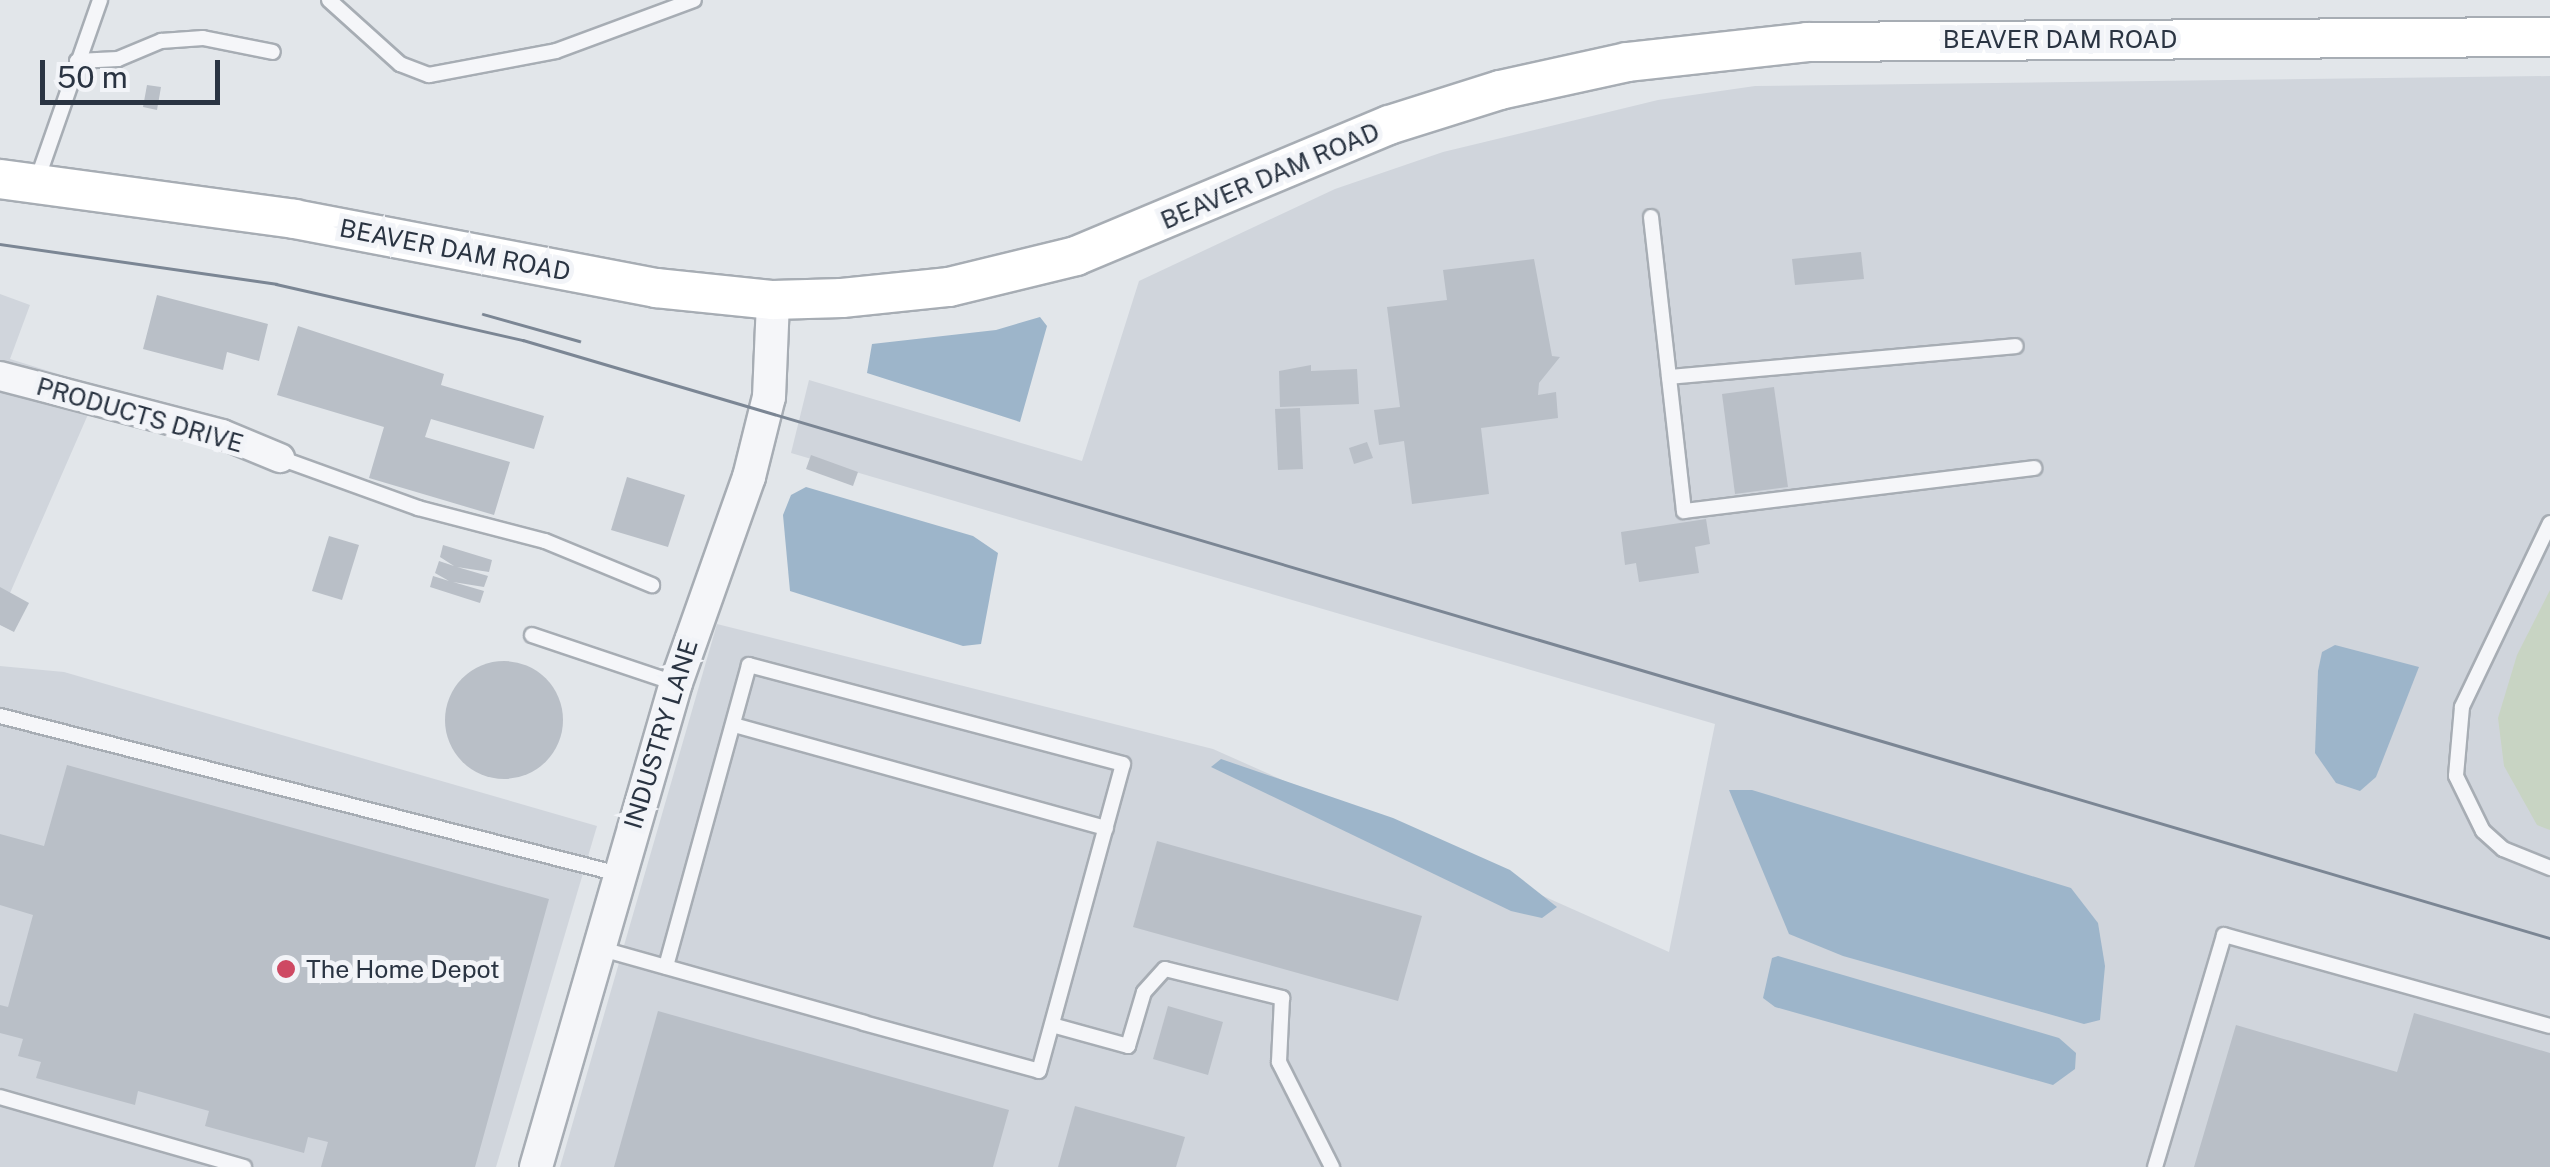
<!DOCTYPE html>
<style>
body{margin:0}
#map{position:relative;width:2550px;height:1167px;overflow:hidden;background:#e2e6ea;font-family:"Public Sans",sans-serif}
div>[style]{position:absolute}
.built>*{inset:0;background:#d0d5dc}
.green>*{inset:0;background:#c8d4c3}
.water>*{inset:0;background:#9db5ca}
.building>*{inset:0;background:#b9bfc7}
.round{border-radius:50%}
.roads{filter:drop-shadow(2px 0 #a7adb4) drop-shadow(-2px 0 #a7adb4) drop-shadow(0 2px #a7adb4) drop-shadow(0 -2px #a7adb4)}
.service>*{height:14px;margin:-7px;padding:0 7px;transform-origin:7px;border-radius:7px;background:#f5f6f9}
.minor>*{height:28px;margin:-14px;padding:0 14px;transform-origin:14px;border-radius:14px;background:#f5f6f9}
.tertiary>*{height:32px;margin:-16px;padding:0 16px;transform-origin:16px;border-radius:16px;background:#f5f6f9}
.secondary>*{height:38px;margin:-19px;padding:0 19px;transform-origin:19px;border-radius:19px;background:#fff}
.tram>*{height:2.5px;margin:-1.25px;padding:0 1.25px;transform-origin:1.25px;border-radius:1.25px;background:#7b8694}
.dots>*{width:28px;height:28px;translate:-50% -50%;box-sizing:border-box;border:5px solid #f2f4f8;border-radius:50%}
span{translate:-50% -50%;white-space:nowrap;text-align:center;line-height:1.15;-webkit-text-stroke:10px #f2f4f8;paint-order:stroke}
.street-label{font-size:25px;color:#2a3442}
.poi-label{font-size:25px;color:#2a3442}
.left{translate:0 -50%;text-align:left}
.scale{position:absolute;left:40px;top:60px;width:180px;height:45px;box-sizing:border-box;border:5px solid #2a3442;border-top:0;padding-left:12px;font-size:30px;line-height:35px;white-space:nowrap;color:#2a3442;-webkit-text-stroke:8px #f2f4f8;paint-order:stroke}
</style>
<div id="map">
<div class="built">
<div style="clip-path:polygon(2550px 76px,2550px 1167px,560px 1167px,717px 624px,1213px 749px,1669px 952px,1715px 724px,791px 453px,809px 380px,1082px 461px,1139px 281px,1335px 189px,1443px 152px,1658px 100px,1755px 86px)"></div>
<div style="clip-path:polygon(0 294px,30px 305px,10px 359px,100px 387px,0 616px)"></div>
<div style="clip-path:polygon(0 666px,64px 672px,597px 826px,496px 1167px,0 1167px)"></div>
</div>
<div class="green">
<div style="clip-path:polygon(2550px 590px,2550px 830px,2537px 825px,2504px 766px,2498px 718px,2517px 655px)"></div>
</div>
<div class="water">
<div style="clip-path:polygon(1040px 317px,1047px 326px,1020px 422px,867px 373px,872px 344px,996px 330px)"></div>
<div style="clip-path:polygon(806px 487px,973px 536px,998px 553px,981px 644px,963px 646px,790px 591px,783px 515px,791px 495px)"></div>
<div style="clip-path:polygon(2335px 645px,2419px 667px,2376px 777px,2360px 791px,2336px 783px,2315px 753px,2318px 671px,2322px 652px)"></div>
<div style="clip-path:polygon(1221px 759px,1393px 818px,1510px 870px,1557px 907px,1542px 918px,1511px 911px,1211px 767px)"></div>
<div style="clip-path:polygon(1729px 790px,1752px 790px,2071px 888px,2098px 923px,2105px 966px,2100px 1020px,2084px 1024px,1843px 956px,1789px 934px)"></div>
<div style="clip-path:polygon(1778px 956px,2059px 1038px,2076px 1053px,2075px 1069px,2053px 1085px,1775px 1007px,1763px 998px,1772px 958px)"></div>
</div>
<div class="building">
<div style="clip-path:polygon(147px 85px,161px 87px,157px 110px,143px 107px)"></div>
<div style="clip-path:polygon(1861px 252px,1864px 279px,1795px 285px,1792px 259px)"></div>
<div style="clip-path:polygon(1534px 259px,1552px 356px,1560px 357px,1539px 383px,1538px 395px,1556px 392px,1558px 418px,1481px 428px,1489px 494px,1412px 504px,1404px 441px,1379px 445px,1374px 410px,1400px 407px,1387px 307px,1447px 300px,1443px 270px)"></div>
<div style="clip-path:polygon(157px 295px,268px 324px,259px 361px,227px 352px,223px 370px,143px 349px)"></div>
<div style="clip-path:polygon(298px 326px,444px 374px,441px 385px,544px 416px,534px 449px,431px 419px,425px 437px,510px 462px,494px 515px,369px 478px,384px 427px,277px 395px)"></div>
<div style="clip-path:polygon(1311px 365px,1311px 371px,1357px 369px,1359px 404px,1280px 407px,1279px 371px)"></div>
<div style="clip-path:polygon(1774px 387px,1788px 487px,1735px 494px,1722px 394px)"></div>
<div style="clip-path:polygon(1300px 408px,1303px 469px,1278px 470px,1275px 409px)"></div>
<div style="clip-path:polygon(1367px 442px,1373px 458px,1354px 464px,1349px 448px)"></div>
<div style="clip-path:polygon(811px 455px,858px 472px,853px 486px,806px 469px)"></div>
<div style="clip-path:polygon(627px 477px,685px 495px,668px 547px,611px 530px)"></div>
<div style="clip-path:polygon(1706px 519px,1710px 544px,1695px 547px,1699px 573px,1639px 582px,1636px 563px,1625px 565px,1621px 532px)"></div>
<div style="clip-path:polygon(329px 536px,359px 545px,342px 600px,312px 591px)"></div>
<div style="clip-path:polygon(443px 545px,492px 560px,489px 572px,457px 567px,488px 576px,484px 587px,453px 582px,484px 591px,480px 603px,430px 587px,433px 576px,449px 581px,435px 573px,439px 561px,454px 566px,440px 557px)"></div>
<div style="clip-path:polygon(0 587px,29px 603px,14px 632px,0 625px)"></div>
<div class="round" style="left:445px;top:661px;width:118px;height:118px"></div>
<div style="clip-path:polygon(67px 765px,549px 899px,475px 1167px,321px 1167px,328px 1142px,308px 1137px,304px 1153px,205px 1126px,209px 1111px,138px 1091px,135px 1105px,36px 1078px,41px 1062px,18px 1056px,23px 1039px,0 1033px,0 1005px,8px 1007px,33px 915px,0 905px,0 834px,44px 846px)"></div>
<div style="clip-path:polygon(1157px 841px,1422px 916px,1398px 1001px,1133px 927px)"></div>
<div style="clip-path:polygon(1168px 1006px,1223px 1022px,1208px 1075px,1153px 1059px)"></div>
<div style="clip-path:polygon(658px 1011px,1009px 1110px,993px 1167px,614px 1167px)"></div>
<div style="clip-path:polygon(2414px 1013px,2550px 1053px,2550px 1167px,2194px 1167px,2236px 1025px,2397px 1072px)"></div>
<div style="clip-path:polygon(1075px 1106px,1185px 1137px,1176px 1167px,1058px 1167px)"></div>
</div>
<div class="roads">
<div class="service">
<div style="left:329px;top:0;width:96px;rotate:42deg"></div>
<div style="left:400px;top:64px;width:31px;rotate:21deg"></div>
<div style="left:429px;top:75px;width:129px;rotate:-10.7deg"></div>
<div style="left:556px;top:51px;width:147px;rotate:-20.3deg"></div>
<div style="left:77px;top:61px;width:41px;rotate:-2.8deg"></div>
<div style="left:118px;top:59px;width:47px;rotate:-22.7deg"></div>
<div style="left:161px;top:41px;width:42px;rotate:-4.1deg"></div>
<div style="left:203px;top:38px;width:71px;rotate:11.3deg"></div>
<div style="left:36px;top:183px;width:194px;rotate:-70.7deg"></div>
<div style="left:1651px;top:217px;width:296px;rotate:83.6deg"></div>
<div style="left:1684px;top:511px;width:353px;rotate:-7deg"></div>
<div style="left:1669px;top:377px;width:348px;rotate:-5.1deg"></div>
<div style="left:280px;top:458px;width:147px;rotate:19.9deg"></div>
<div style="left:418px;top:508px;width:131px;rotate:14.6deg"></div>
<div style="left:545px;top:541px;width:116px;rotate:22.4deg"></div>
<div style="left:2550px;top:523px;width:204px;rotate:115.6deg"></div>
<div style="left:2462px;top:707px;width:69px;rotate:95deg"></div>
<div style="left:2456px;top:776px;width:61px;rotate:63.9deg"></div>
<div style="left:2483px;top:831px;width:27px;rotate:42deg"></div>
<div style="left:2503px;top:849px;width:51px;rotate:22deg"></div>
<div style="left:532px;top:635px;width:151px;rotate:18.6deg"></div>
<div style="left:0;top:716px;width:639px;rotate:14.32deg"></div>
<div style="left:734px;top:725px;width:386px;rotate:15.5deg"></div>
<div style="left:598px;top:948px;width:276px;rotate:15.7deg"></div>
<div style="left:864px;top:1023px;width:181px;rotate:15.3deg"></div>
<div style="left:1039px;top:1071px;width:318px;rotate:-74.7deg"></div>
<div style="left:1123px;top:764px;width:387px;rotate:-165.2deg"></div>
<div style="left:749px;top:665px;width:313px;rotate:105.4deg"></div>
<div style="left:1052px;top:1025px;width:79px;rotate:15.4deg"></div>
<div style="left:1128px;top:1046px;width:56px;rotate:-73.5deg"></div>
<div style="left:1144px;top:992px;width:31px;rotate:-48deg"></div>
<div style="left:1165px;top:969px;width:121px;rotate:13.9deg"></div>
<div style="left:1282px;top:998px;width:64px;rotate:92.7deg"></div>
<div style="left:1279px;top:1062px;width:118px;rotate:63.2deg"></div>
<div style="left:0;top:1097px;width:254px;rotate:16deg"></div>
<div style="left:2155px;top:1167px;width:242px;rotate:-73.4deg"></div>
<div style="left:2224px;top:935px;width:338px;rotate:15.6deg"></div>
</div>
<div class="minor">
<div style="left:0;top:376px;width:229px;rotate:14.6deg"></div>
<div style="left:222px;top:434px;width:63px;rotate:22.5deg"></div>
</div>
<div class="tertiary">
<div style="left:536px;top:1167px;width:504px;rotate:-73.87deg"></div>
<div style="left:676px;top:683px;width:219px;rotate:-70.5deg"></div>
<div style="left:749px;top:477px;width:82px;rotate:-76deg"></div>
<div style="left:769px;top:397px;width:97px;rotate:-87.6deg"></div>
</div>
<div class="secondary">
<div style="left:0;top:179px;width:297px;rotate:7.7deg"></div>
<div style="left:294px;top:219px;width:369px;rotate:10.8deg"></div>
<div style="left:656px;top:288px;width:118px;rotate:5.9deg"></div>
<div style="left:773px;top:300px;width:69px;rotate:-1.7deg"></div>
<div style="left:842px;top:298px;width:108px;rotate:-5.9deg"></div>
<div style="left:949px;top:287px;width:131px;rotate:-13.7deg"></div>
<div style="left:1076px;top:256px;width:339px;rotate:-22.7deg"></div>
<div style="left:1389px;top:125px;width:116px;rotate:-17.5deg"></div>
<div style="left:1500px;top:90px;width:130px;rotate:-12.4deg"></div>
<div style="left:1627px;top:62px;width:181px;rotate:-6.3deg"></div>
<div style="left:1807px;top:42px;width:743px;rotate:-0.39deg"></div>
</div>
</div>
<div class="tram">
<div style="left:0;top:244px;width:279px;rotate:8.2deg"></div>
<div style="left:276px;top:284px;width:253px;rotate:12.8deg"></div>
<div style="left:523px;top:340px;width:2113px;rotate:16.44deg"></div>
<div style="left:483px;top:314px;width:100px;rotate:15.7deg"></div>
</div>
<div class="dots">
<div style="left:286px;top:969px;background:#ce4963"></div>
</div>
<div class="street-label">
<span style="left:2060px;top:39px">BEAVER DAM ROAD</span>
<span style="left:1270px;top:176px;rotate:-23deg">BEAVER DAM ROAD</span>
<span style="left:455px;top:250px;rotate:11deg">BEAVER DAM ROAD</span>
<span style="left:140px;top:415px;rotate:16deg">PRODUCTS DRIVE</span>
<span style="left:661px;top:734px;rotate:-73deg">INDUSTRY LANE</span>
</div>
<div class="poi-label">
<span class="left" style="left:306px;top:969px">The Home Depot</span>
</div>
<div class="scale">50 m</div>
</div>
